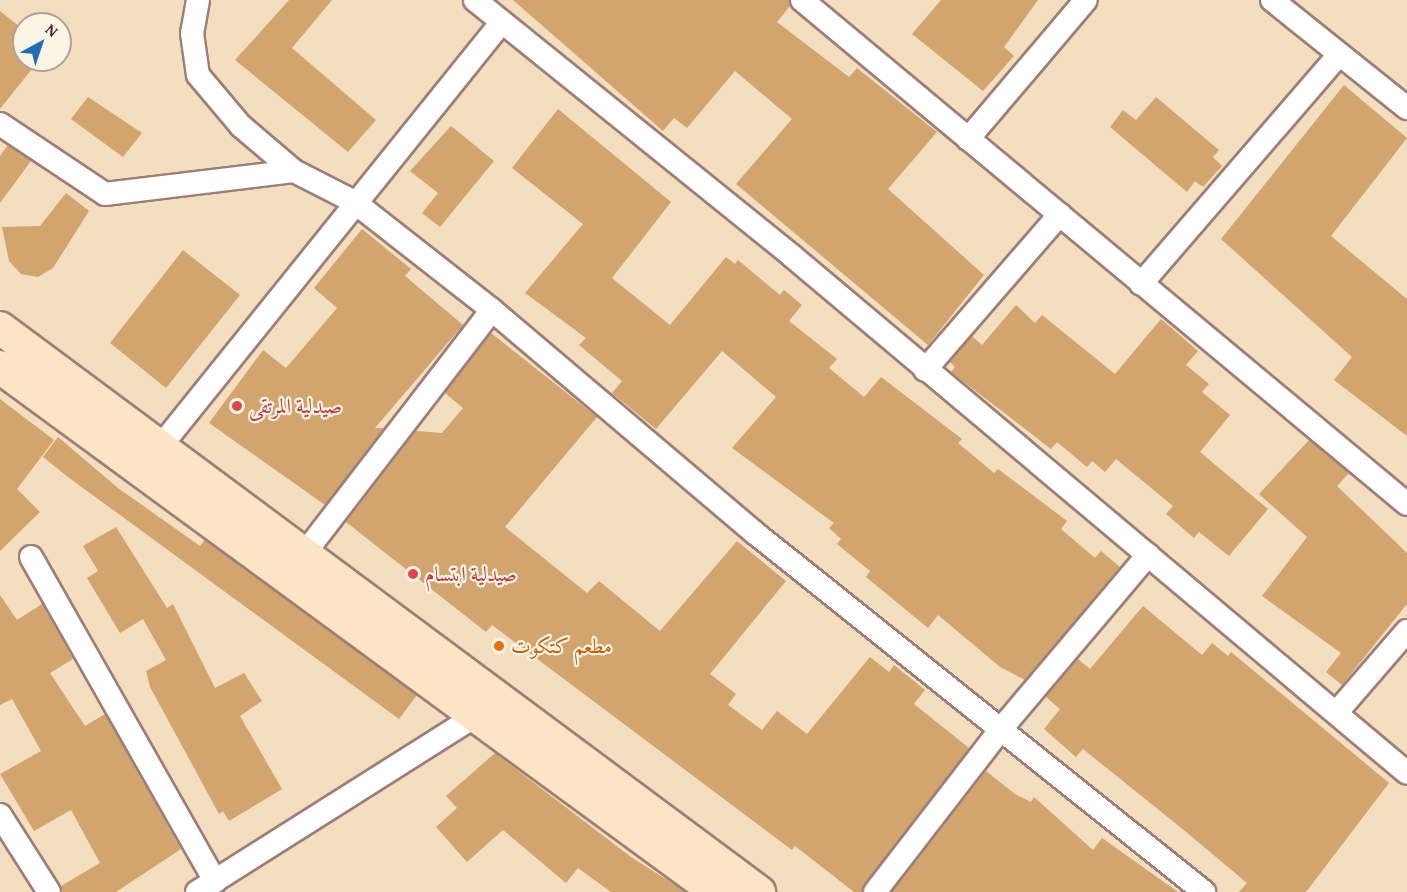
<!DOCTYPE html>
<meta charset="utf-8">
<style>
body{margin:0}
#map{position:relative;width:1407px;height:892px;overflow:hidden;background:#f3dec0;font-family:"Gentium Book Plus",Amiri,serif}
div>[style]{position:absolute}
.building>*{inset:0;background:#d2a46e}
.roads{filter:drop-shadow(2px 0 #9e7e76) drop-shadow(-2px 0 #9e7e76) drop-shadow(0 2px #9e7e76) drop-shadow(0 -2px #9e7e76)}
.minor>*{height:22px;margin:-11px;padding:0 11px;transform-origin:11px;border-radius:11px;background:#fff}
.secondary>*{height:32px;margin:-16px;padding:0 16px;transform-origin:16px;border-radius:16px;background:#fce5c4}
.dots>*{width:16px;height:16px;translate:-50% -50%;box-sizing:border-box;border:3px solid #fcf5e5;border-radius:50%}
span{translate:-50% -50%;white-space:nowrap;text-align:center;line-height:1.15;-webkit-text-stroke:4.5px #fcf5e5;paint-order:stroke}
.health-label{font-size:21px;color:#be3a42}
.left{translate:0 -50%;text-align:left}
.food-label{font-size:21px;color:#c56008}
.north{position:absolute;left:12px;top:12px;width:60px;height:60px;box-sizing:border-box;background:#fcf5e5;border:2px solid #b59f9b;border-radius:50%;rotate:40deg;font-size:16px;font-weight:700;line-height:24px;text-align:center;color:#4a1f2b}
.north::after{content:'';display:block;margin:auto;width:21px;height:27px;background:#1f6fb2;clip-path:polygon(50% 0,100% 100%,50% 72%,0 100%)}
</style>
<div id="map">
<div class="building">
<div style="clip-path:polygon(289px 0,332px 0,292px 48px,376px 120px,348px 152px,235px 60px)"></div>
<div style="clip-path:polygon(513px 0,789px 0,790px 6px,777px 22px,849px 77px,857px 68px,937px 132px,888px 189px,984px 275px,928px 345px,736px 184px,792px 119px,735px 71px,687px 128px,674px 118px,663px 131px)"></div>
<div style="clip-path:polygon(941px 0,1038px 0,1004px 47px,1014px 56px,983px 91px,912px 34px)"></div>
<div style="clip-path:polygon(0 11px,24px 30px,24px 60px,39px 60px,0 109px)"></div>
<div style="clip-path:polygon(1344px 85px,1407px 138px,1331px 236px,1407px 299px,1407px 436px,1334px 380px,1352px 357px,1221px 239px)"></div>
<div style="clip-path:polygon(88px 97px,142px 133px,123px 157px,71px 119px)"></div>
<div style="clip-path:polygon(1156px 97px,1219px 150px,1213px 157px,1222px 166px,1203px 187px,1195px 181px,1187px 192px,1110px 127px,1123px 110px,1136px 120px)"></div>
<div style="clip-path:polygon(558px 109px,671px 202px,612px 278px,670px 325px,726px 257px,735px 264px,738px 260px,780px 295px,784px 290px,802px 305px,789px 321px,837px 359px,829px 368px,864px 397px,881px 377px,962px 439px,958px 443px,994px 473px,998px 469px,1067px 521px,1061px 529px,1095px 558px,1101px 551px,1120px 567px,1025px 680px,1000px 667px,938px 615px,928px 628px,866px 577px,870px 571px,837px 544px,841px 539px,829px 528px,834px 523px,732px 448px,776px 397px,722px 351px,656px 429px,612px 393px,622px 381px,579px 345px,586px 338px,525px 293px,583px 224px,512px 168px)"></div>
<div style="clip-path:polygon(451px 126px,494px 161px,440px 227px,422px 213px,438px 193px,410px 171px)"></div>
<div style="clip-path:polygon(8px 145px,31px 161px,0 203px,0 156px)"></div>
<div style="clip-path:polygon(66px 193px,89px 211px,53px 268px,38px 277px,21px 274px,9px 261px,2px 227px,40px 226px)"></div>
<div style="clip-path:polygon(362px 229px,411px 269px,405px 276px,463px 325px,375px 428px,384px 428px,325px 505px,209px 423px,263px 350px,286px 368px,337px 308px,314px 288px)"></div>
<div style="clip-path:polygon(183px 250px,240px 295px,166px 388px,110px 343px)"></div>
<div style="clip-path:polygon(1016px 305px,1035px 323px,1042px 315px,1115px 374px,1161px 319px,1198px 351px,1186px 365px,1209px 384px,1202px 392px,1230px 415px,1200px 452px,1268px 509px,1229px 556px,1199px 532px,1194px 538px,1166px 514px,1173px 506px,1116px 459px,1105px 472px,1092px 461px,1087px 467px,1057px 442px,1051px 449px,951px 372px,955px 367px,950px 362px,972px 336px,982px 345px)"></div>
<div style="clip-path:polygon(491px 333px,597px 417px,505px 527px,587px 593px,599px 581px,660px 631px,737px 541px,786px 581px,710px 674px,736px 694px,728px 705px,762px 730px,777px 711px,807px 734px,870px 657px,889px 672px,894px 665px,925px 690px,914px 704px,969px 748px,862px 892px,854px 892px,795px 846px,792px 850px,492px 625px,486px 632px,346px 522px,416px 431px,442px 433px,463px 408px,445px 393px)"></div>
<div style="clip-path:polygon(0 399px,54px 440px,17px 489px,40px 512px,0 551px)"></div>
<div style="clip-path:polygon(58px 437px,118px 488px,200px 546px,205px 539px,417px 695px,399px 719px,68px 477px,43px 457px)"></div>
<div style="clip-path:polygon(1309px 440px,1349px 473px,1337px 486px,1407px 553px,1407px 604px,1342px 685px,1326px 672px,1341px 653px,1262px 596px,1307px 537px,1259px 494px)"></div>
<div style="clip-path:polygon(116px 527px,167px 608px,173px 604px,215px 688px,244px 673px,262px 701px,240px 716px,282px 789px,229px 821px,223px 811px,219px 814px,150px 687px,146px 671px,166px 660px,143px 619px,120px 633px,87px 578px,98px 571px,83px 546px)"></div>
<div style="clip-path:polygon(0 595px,17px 620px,42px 604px,73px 659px,50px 673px,85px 726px,105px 714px,181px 849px,116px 892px,62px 892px,61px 886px,100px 863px,71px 810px,34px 831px,0 774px,41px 751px,12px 699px,0 705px)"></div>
<div style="clip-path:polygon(1143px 606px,1202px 655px,1212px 643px,1228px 656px,1231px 652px,1389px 783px,1306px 892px,1239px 892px,1247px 883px,1185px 831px,1083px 749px,1076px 757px,1044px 729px,1060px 709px,1046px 697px,1078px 659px,1090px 669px)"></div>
<div style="clip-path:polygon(495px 753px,631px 857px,686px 892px,611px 892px,578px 868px,566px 883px,503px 830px,467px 862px,436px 827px,457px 808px,446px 796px)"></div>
<div style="clip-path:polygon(986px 771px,1015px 794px,1031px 802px,1034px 797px,1093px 850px,1102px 838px,1178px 892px,892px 892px)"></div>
</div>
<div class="roads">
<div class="minor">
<div style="left:198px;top:0;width:34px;rotate:100deg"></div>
<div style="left:192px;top:33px;width:42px;rotate:81.9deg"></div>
<div style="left:198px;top:75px;width:67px;rotate:49.9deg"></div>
<div style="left:241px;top:126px;width:70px;rotate:40.3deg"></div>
<div style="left:294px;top:171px;width:66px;rotate:27deg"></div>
<div style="left:353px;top:201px;width:177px;rotate:38.1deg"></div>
<div style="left:492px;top:310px;width:345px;rotate:40.3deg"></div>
<div style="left:755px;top:533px;width:575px;rotate:38.64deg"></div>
<div style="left:475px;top:0;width:407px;rotate:38.9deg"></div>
<div style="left:792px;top:256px;width:803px;rotate:40.05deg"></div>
<div style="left:802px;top:0;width:787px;rotate:39.8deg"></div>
<div style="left:1272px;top:0;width:173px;rotate:38.7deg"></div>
<div style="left:0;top:124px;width:126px;rotate:33.7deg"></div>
<div style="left:105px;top:194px;width:190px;rotate:-6.9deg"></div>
<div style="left:968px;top:139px;width:182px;rotate:-49.7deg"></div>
<div style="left:1141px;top:284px;width:303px;rotate:-49.2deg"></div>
<div style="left:925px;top:370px;width:206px;rotate:-49.1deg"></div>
<div style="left:160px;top:447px;width:544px;rotate:-51.19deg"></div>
<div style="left:304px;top:554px;width:308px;rotate:-52.4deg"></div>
<div style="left:31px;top:557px;width:373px;rotate:60.4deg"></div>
<div style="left:1337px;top:712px;width:107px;rotate:-49.2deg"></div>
<div style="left:0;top:815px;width:91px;rotate:57.5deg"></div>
<div style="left:197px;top:892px;width:328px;rotate:-32.3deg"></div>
<div style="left:474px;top:717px;width:15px;rotate:-53deg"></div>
<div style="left:875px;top:892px;width:206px;rotate:-52.3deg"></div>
<div style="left:1001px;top:729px;width:228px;rotate:-49.8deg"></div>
</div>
<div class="secondary">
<div style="left:0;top:328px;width:946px;rotate:36.62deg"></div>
<div style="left:0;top:367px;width:888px;rotate:36.25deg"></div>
</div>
</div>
<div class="dots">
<div style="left:237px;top:406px;background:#e0444e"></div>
<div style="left:413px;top:574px;background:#e0444e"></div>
<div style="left:499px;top:646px;background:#e8710a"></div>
</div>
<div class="health-label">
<span class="left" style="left:249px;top:406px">صيدلية المرتقى</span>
<span class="left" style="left:425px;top:574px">صيدلية ابتسام</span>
</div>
<div class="food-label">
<span class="left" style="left:511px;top:646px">مطعم كتكوت</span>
</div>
<div class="north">N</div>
</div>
